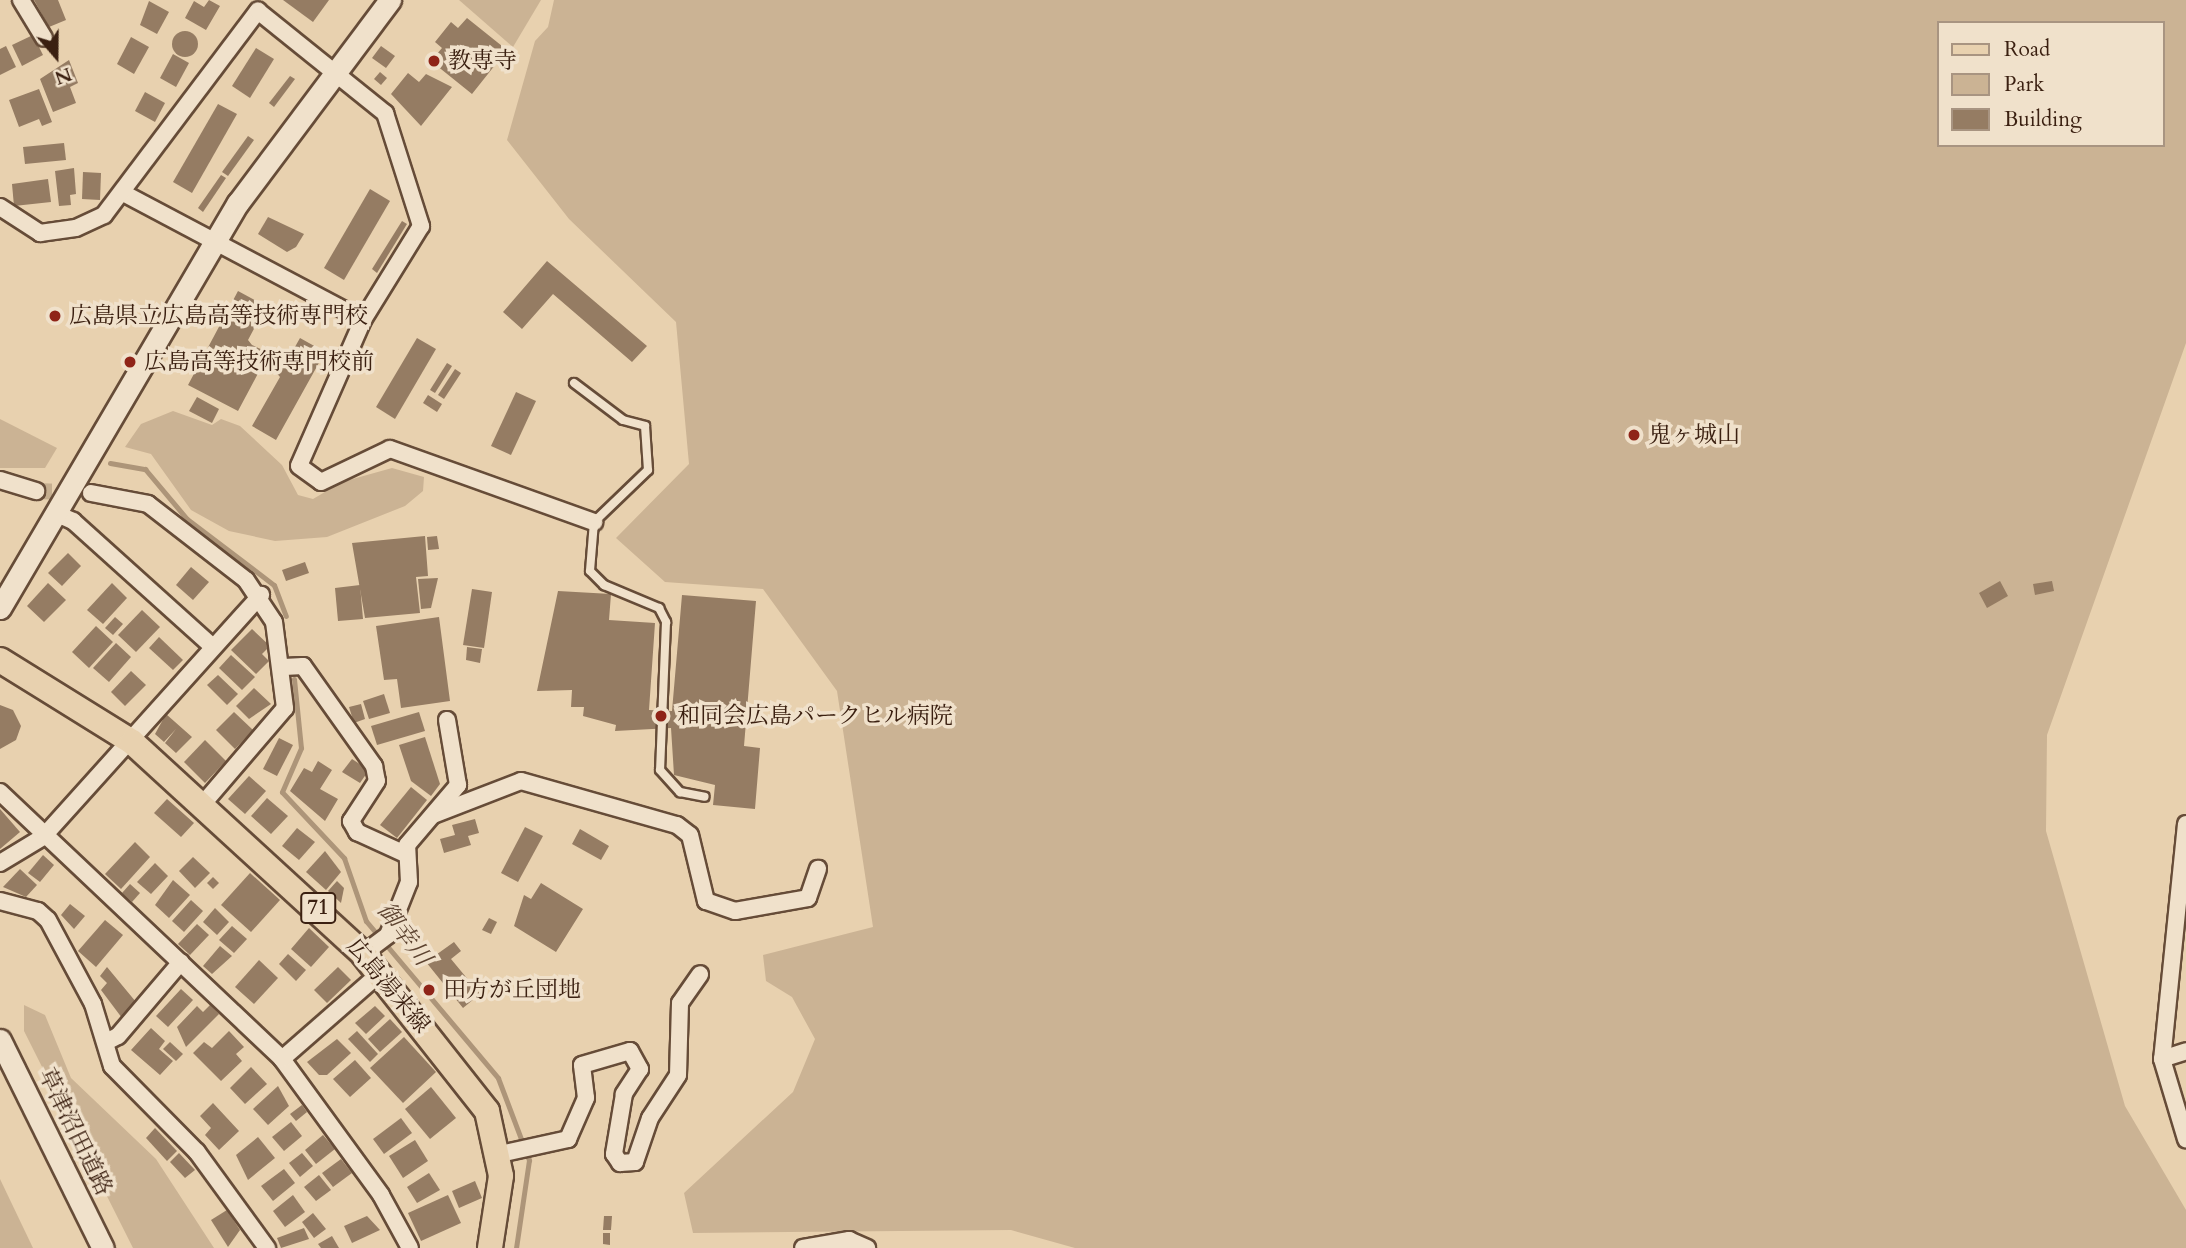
<!DOCTYPE html>
<meta charset="utf-8">
<style>
body{margin:0}
#map{position:relative;width:2186px;height:1248px;overflow:hidden;background:#e8d1af;font-family:Cardo,"Noto Serif JP",serif}
div>[style]{position:absolute}
.green>*{inset:0;background:#cbb394}
.stream>*{height:5px;margin:-2.5px;padding:0 2.5px;transform-origin:2.5px;border-radius:2.5px;background:#ad9579}
.building>*{inset:0;background:#957c63}
.round{border-radius:50%}
.street-tunnel>*{height:16px;margin-top:-8px;transform-origin:0;background:repeating-linear-gradient(90deg,#c5ae8f 0 16px,transparent 0 24px)}
.roads{filter:drop-shadow(2px 0 #664c38) drop-shadow(-2px 0 #664c38) drop-shadow(0 2px #664c38) drop-shadow(0 -2px #664c38)}
.lane>*{height:8px;margin:-4px;padding:0 4px;transform-origin:4px;border-radius:4px;background:#f0e1cb}
.street>*{height:16px;margin:-8px;padding:0 8px;transform-origin:8px;border-radius:8px;background:#f0e1cb}
.secondary>*{height:21px;margin:-10.5px;padding:0 10.5px;transform-origin:10.5px;border-radius:10.5px;background:#f0e1cb}
.primary>*{height:24px;margin:-12px;padding:0 12px;transform-origin:12px;border-radius:12px;background:#e8d1af}
.dots>*{width:19px;height:19px;translate:-50% -50%;box-sizing:border-box;border:4px solid #f0e1cb;border-radius:50%}
span{translate:-50% -50%;white-space:nowrap;text-align:center;line-height:1.15;-webkit-text-stroke:7px #f0e1cb;paint-order:stroke}
.shield-label span{padding:2px 5px;background:#f0e1cb;border:2px solid;border-radius:5px;-webkit-text-stroke-width:0}
.shield-label{font-size:21px;color:#3b2011;font-weight:700}
.poi-label{font-size:23px;color:#3b2011}
.left{translate:0 -50%;text-align:left}
.street-label{font-size:23px;color:#3b2011}
.water-label{font-size:24px;color:#5d4330;font-style:italic}
.legend{position:absolute;left:1937px;top:21px;width:228px;height:126px;box-sizing:border-box;background:#f0e1cb;border:2px solid #a89481;margin:0;padding:9px 12px;list-style:none;font-size:21px;color:#3b2011}
.legend li{display:flex;align-items:center;gap:14px;height:35px}
.legend b{width:35px;border:2px solid #a89481}
.north{position:absolute;left:21px;top:21px;width:70px;height:70px;-webkit-text-stroke:5px #f0e1cb;paint-order:stroke;rotate:160deg;font-size:19px;font-weight:700;line-height:28px;text-align:center;color:#3b2011}
.north::after{content:'';display:block;margin:auto;width:24px;height:32px;background:#3b2011;clip-path:polygon(50% 0,100% 100%,50% 72%,0 100%)}
</style>
<div id="map">
<div class="green">
<div style="clip-path:polygon(459px 0,541px 0,513px 47px)"></div>
<div style="clip-path:polygon(evenodd,554px 0,2186px 0,2186px 343px,2047px 735px,2046px 831px,2125px 1106px,2186px 1210px,2186px 1248px,1075px 1248px,1011px 1230px,693px 1233px,684px 1193px,793px 1092px,815px 1039px,792px 997px,766px 981px,763px 955px,873px 927px,837px 691px,763px 589px,665px 582px,616px 538px,689px 464px,676px 322px,569px 219px,507px 140px,535px 41px,548px 27px,554px 0,1939px 23px,2163px 23px,2163px 145px,1939px 145px,1939px 23px)"></div>
<div style="clip-path:polygon(173px 411px,212px 425px,221px 419px,240px 426px,282px 465px,298px 495px,313px 499px,342px 482px,392px 468px,424px 477px,423px 491px,405px 506px,327px 537px,275px 541px,229px 531px,191px 510px,151px 454px,125px 447px,141px 424px)"></div>
<div style="clip-path:polygon(0 419px,57px 448px,45px 468px,0 468px)"></div>
<div style="clip-path:polygon(24px 1005px,45px 1015px,71px 1078px,156px 1159px,214px 1248px,133px 1248px,24px 1031px)"></div>
<div style="clip-path:polygon(0 1179px,33px 1248px,0 1248px)"></div>
</div>
<div class="stream">
<div style="left:110px;top:463px;width:36px;rotate:10deg"></div>
<div style="left:145px;top:469px;width:65px;rotate:50deg"></div>
<div style="left:187px;top:519px;width:109px;rotate:37.2deg"></div>
<div style="left:274px;top:585px;width:33px;rotate:69deg"></div>
<div style="left:294px;top:679px;width:69px;rotate:84.2deg"></div>
<div style="left:301px;top:748px;width:48px;rotate:113.4deg"></div>
<div style="left:282px;top:792px;width:91px;rotate:46.8deg"></div>
<div style="left:344px;top:858px;width:67px;rotate:70.8deg"></div>
<div style="left:366px;top:921px;width:205px;rotate:49.9deg"></div>
<div style="left:498px;top:1078px;width:88px;rotate:69.3deg"></div>
<div style="left:529px;top:1160px;width:89px;rotate:98.4deg"></div>
</div>
<div class="building">
<div style="clip-path:polygon(34px 0,58px 0,66px 20px,49px 27px)"></div>
<div style="clip-path:polygon(209px 0,220px 6px,206px 30px,185px 18px,194px 1px,204px 7px)"></div>
<div style="clip-path:polygon(283px 0,329px 0,313px 22px)"></div>
<div style="clip-path:polygon(149px 1px,169px 12px,157px 34px,140px 25px)"></div>
<div style="clip-path:polygon(467px 18px,507px 50px,472px 94px,431px 61px,442px 48px,435px 42px,451px 22px,458px 28px)"></div>
<div class="round" style="left:172px;top:31px;width:26px;height:26px"></div>
<div style="clip-path:polygon(33px 35px,43px 55px,22px 66px,12px 45px)"></div>
<div style="clip-path:polygon(131px 37px,149px 47px,134px 74px,117px 64px)"></div>
<div style="clip-path:polygon(6px 46px,16px 67px,0 75px,0 49px)"></div>
<div style="clip-path:polygon(381px 46px,395px 56px,386px 68px,372px 58px)"></div>
<div style="clip-path:polygon(256px 48px,274px 59px,250px 98px,232px 86px)"></div>
<div style="clip-path:polygon(173px 54px,189px 63px,176px 87px,160px 78px)"></div>
<div style="clip-path:polygon(69px 60px,78px 83px,70px 87px,76px 103px,53px 112px,40px 79px)"></div>
<div style="clip-path:polygon(380px 72px,387px 78px,381px 85px,374px 79px)"></div>
<div style="clip-path:polygon(408px 73px,419px 82px,426px 74px,452px 87px,421px 126px,391px 94px)"></div>
<div style="clip-path:polygon(290px 76px,295px 79px,274px 107px,269px 103px)"></div>
<div style="clip-path:polygon(39px 89px,52px 122px,42px 126px,39px 119px,19px 127px,9px 100px)"></div>
<div style="clip-path:polygon(145px 92px,165px 103px,155px 122px,135px 111px)"></div>
<div style="clip-path:polygon(218px 104px,237px 114px,192px 193px,173px 182px)"></div>
<div style="clip-path:polygon(248px 136px,254px 140px,228px 176px,222px 172px)"></div>
<div style="clip-path:polygon(64px 143px,66px 160px,25px 164px,23px 147px)"></div>
<div style="clip-path:polygon(74px 168px,76px 194px,70px 195px,71px 205px,59px 206px,55px 171px)"></div>
<div style="clip-path:polygon(83px 172px,101px 173px,100px 200px,82px 199px)"></div>
<div style="clip-path:polygon(221px 175px,226px 178px,203px 212px,198px 208px)"></div>
<div style="clip-path:polygon(48px 179px,51px 202px,14px 206px,12px 184px)"></div>
<div style="clip-path:polygon(370px 189px,390px 201px,344px 280px,324px 268px)"></div>
<div style="clip-path:polygon(268px 217px,304px 234px,296px 247px,287px 252px,258px 234px)"></div>
<div style="clip-path:polygon(402px 221px,407px 224px,377px 273px,372px 269px)"></div>
<div style="clip-path:polygon(547px 261px,647px 346px,632px 362px,553px 294px,522px 329px,503px 312px)"></div>
<div style="clip-path:polygon(238px 291px,266px 306px,248px 340px,252px 345px,287px 361px,300px 338px,325px 352px,276px 440px,252px 426px,280px 377px,274px 370px,263px 364px,238px 411px,188px 385px)"></div>
<div style="clip-path:polygon(417px 338px,436px 349px,395px 419px,376px 407px)"></div>
<div style="clip-path:polygon(447px 363px,452px 366px,435px 393px,430px 390px)"></div>
<div style="clip-path:polygon(455px 369px,461px 373px,444px 399px,438px 395px)"></div>
<div style="clip-path:polygon(516px 392px,536px 401px,511px 455px,491px 446px)"></div>
<div style="clip-path:polygon(428px 395px,442px 404px,437px 412px,423px 403px)"></div>
<div style="clip-path:polygon(197px 397px,219px 409px,212px 423px,189px 411px)"></div>
<div style="clip-path:polygon(425px 536px,428px 576px,416px 577px,420px 613px,365px 618px,352px 543px)"></div>
<div style="clip-path:polygon(437px 536px,439px 549px,428px 550px,427px 537px)"></div>
<div style="clip-path:polygon(68px 553px,81px 566px,62px 586px,48px 573px)"></div>
<div style="clip-path:polygon(305px 562px,309px 573px,286px 581px,282px 570px)"></div>
<div style="clip-path:polygon(191px 567px,209px 582px,193px 600px,176px 585px)"></div>
<div style="clip-path:polygon(438px 578px,431px 608px,421px 609px,418px 579px)"></div>
<div style="clip-path:polygon(2000px 581px,2008px 596px,1987px 608px,1979px 593px)"></div>
<div style="clip-path:polygon(2052px 581px,2054px 591px,2035px 595px,2033px 584px)"></div>
<div style="clip-path:polygon(48px 583px,66px 600px,44px 622px,27px 606px)"></div>
<div style="clip-path:polygon(112px 583px,127px 598px,103px 624px,87px 610px)"></div>
<div style="clip-path:polygon(360px 585px,363px 619px,338px 621px,335px 588px)"></div>
<div style="clip-path:polygon(472px 589px,492px 592px,484px 648px,463px 645px)"></div>
<div style="clip-path:polygon(558px 591px,611px 594px,609px 620px,655px 623px,649px 710px,672px 711px,682px 595px,756px 601px,744px 746px,760px 748px,755px 809px,713px 805px,715px 785px,674px 775px,671px 728px,615px 731px,616px 725px,583px 716px,584px 707px,571px 707px,572px 690px,537px 691px)"></div>
<div style="clip-path:polygon(142px 610px,160px 627px,136px 652px,118px 635px)"></div>
<div style="clip-path:polygon(115px 617px,123px 624px,113px 635px,105px 628px)"></div>
<div style="clip-path:polygon(439px 617px,450px 701px,401px 708px,397px 679px,384px 680px,376px 626px)"></div>
<div style="clip-path:polygon(96px 626px,113px 642px,89px 668px,72px 652px)"></div>
<div style="clip-path:polygon(252px 629px,270px 646px,262px 654px,269px 661px,256px 674px,231px 650px)"></div>
<div style="clip-path:polygon(159px 637px,183px 660px,173px 670px,149px 648px)"></div>
<div style="clip-path:polygon(116px 643px,131px 657px,109px 682px,93px 668px)"></div>
<div style="clip-path:polygon(467px 647px,482px 649px,480px 663px,466px 660px)"></div>
<div style="clip-path:polygon(231px 655px,255px 677px,242px 690px,219px 668px)"></div>
<div style="clip-path:polygon(131px 671px,146px 685px,125px 706px,111px 692px)"></div>
<div style="clip-path:polygon(218px 675px,238px 694px,227px 705px,207px 685px)"></div>
<div style="clip-path:polygon(254px 688px,271px 704px,249px 719px,236px 706px)"></div>
<div style="clip-path:polygon(384px 694px,390px 713px,369px 719px,363px 701px)"></div>
<div style="clip-path:polygon(361px 704px,365px 719px,354px 723px,349px 707px)"></div>
<div style="clip-path:polygon(0 705px,13px 710px,21px 726px,16px 740px,0 749px)"></div>
<div style="clip-path:polygon(234px 712px,253px 730px,235px 749px,216px 730px)"></div>
<div style="clip-path:polygon(419px 712px,425px 731px,377px 745px,371px 726px)"></div>
<div style="clip-path:polygon(166px 714px,192px 737px,176px 753px,165px 743px,176px 729px,164px 742px,155px 734px)"></div>
<div style="clip-path:polygon(425px 737px,440px 784px,431px 796px,411px 781px,399px 745px)"></div>
<div style="clip-path:polygon(279px 738px,293px 745px,277px 776px,263px 769px)"></div>
<div style="clip-path:polygon(205px 740px,226px 761px,205px 783px,184px 762px)"></div>
<div style="clip-path:polygon(352px 759px,369px 770px,360px 783px,342px 772px)"></div>
<div style="clip-path:polygon(318px 761px,332px 770px,320px 789px,338px 799px,325px 821px,290px 791px,304px 768px,312px 772px)"></div>
<div style="clip-path:polygon(249px 776px,266px 791px,245px 814px,228px 799px)"></div>
<div style="clip-path:polygon(411px 787px,427px 800px,397px 838px,380px 825px)"></div>
<div style="clip-path:polygon(267px 798px,288px 816px,271px 834px,251px 816px)"></div>
<div style="clip-path:polygon(167px 799px,194px 823px,181px 837px,154px 813px)"></div>
<div style="clip-path:polygon(0 809px,20px 832px,0 849px)"></div>
<div style="clip-path:polygon(475px 819px,479px 833px,468px 836px,471px 845px,444px 853px,440px 839px,455px 835px,452px 825px)"></div>
<div style="clip-path:polygon(525px 827px,543px 836px,518px 882px,501px 873px)"></div>
<div style="clip-path:polygon(297px 828px,315px 842px,299px 860px,282px 846px)"></div>
<div style="clip-path:polygon(580px 829px,609px 846px,601px 860px,572px 844px)"></div>
<div style="clip-path:polygon(135px 842px,150px 857px,121px 889px,105px 874px)"></div>
<div style="clip-path:polygon(325px 851px,341px 872px,326px 890px,306px 872px)"></div>
<div style="clip-path:polygon(43px 855px,54px 865px,40px 882px,28px 873px)"></div>
<div style="clip-path:polygon(193px 857px,210px 873px,195px 888px,179px 871px)"></div>
<div style="clip-path:polygon(155px 863px,168px 876px,151px 894px,137px 882px)"></div>
<div style="clip-path:polygon(20px 869px,37px 885px,26px 897px,3px 887px)"></div>
<div style="clip-path:polygon(250px 873px,280px 900px,251px 932px,221px 905px)"></div>
<div style="clip-path:polygon(213px 877px,219px 883px,213px 889px,207px 883px)"></div>
<div style="clip-path:polygon(173px 880px,190px 895px,169px 918px,155px 905px)"></div>
<div style="clip-path:polygon(337px 881px,344px 888px,341px 903px,328px 891px)"></div>
<div style="clip-path:polygon(541px 883px,583px 909px,556px 952px,514px 926px,524px 895px,531px 899px)"></div>
<div style="clip-path:polygon(130px 884px,140px 893px,132px 902px,122px 893px)"></div>
<div style="clip-path:polygon(191px 900px,203px 911px,184px 932px,172px 921px)"></div>
<div style="clip-path:polygon(70px 904px,85px 916px,74px 929px,61px 915px)"></div>
<div style="clip-path:polygon(215px 908px,229px 922px,217px 935px,203px 922px)"></div>
<div style="clip-path:polygon(489px 918px,497px 922px,491px 934px,482px 930px)"></div>
<div style="clip-path:polygon(105px 920px,123px 935px,96px 967px,78px 951px)"></div>
<div style="clip-path:polygon(197px 924px,209px 935px,190px 955px,178px 944px)"></div>
<div style="clip-path:polygon(232px 926px,247px 939px,234px 953px,219px 940px)"></div>
<div style="clip-path:polygon(309px 928px,329px 947px,311px 967px,291px 949px)"></div>
<div style="clip-path:polygon(454px 942px,461px 951px,451px 959px,480px 994px,463px 1008px,426px 962px)"></div>
<div style="clip-path:polygon(220px 946px,232px 956px,212px 974px,203px 966px)"></div>
<div style="clip-path:polygon(288px 954px,306px 970px,296px 981px,279px 964px)"></div>
<div style="clip-path:polygon(259px 960px,278px 978px,254px 1004px,235px 987px)"></div>
<div style="clip-path:polygon(107px 967px,136px 1002px,122px 1018px,101px 990px,107px 983px,100px 976px)"></div>
<div style="clip-path:polygon(338px 967px,351px 980px,327px 1003px,314px 990px)"></div>
<div style="clip-path:polygon(181px 989px,193px 1000px,168px 1027px,156px 1016px)"></div>
<div style="clip-path:polygon(210px 1005px,219px 1014px,186px 1047px,177px 1027px,197px 1006px,203px 1012px)"></div>
<div style="clip-path:polygon(375px 1006px,385px 1016px,366px 1034px,355px 1023px)"></div>
<div style="clip-path:polygon(390px 1019px,402px 1032px,380px 1052px,368px 1039px)"></div>
<div style="clip-path:polygon(151px 1028px,165px 1041px,159px 1049px,173px 1061px,160px 1075px,131px 1050px)"></div>
<div style="clip-path:polygon(229px 1031px,244px 1047px,236px 1054px,242px 1061px,221px 1081px,193px 1053px,204px 1042px,212px 1048px)"></div>
<div style="clip-path:polygon(357px 1031px,378px 1054px,370px 1062px,348px 1039px)"></div>
<div style="clip-path:polygon(404px 1037px,436px 1072px,403px 1103px,370px 1068px)"></div>
<div style="clip-path:polygon(337px 1039px,351px 1053px,327px 1075px,319px 1075px,307px 1062px)"></div>
<div style="clip-path:polygon(170px 1042px,183px 1054px,176px 1061px,163px 1049px)"></div>
<div style="clip-path:polygon(355px 1060px,371px 1078px,350px 1097px,333px 1079px)"></div>
<div style="clip-path:polygon(251px 1067px,267px 1084px,245px 1104px,230px 1088px)"></div>
<div style="clip-path:polygon(278px 1086px,289px 1106px,268px 1125px,253px 1109px)"></div>
<div style="clip-path:polygon(431px 1087px,456px 1118px,430px 1139px,405px 1109px)"></div>
<div style="clip-path:polygon(213px 1103px,239px 1131px,219px 1150px,205px 1135px,211px 1128px,200px 1116px)"></div>
<div style="clip-path:polygon(302px 1105px,307px 1112px,296px 1121px,290px 1114px)"></div>
<div style="clip-path:polygon(401px 1118px,412px 1133px,384px 1154px,373px 1139px)"></div>
<div style="clip-path:polygon(291px 1122px,302px 1136px,284px 1151px,272px 1137px)"></div>
<div style="clip-path:polygon(155px 1128px,177px 1151px,167px 1161px,146px 1138px)"></div>
<div style="clip-path:polygon(323px 1135px,335px 1149px,316px 1164px,305px 1150px)"></div>
<div style="clip-path:polygon(258px 1137px,275px 1158px,248px 1180px,236px 1155px)"></div>
<div style="clip-path:polygon(415px 1140px,428px 1161px,403px 1178px,389px 1156px)"></div>
<div style="clip-path:polygon(179px 1153px,195px 1170px,185px 1178px,170px 1162px)"></div>
<div style="clip-path:polygon(302px 1153px,313px 1166px,300px 1177px,289px 1163px)"></div>
<div style="clip-path:polygon(341px 1159px,352px 1173px,333px 1187px,322px 1173px)"></div>
<div style="clip-path:polygon(284px 1169px,295px 1183px,273px 1201px,261px 1186px)"></div>
<div style="clip-path:polygon(429px 1173px,440px 1190px,417px 1203px,407px 1187px)"></div>
<div style="clip-path:polygon(319px 1175px,331px 1190px,316px 1201px,304px 1187px)"></div>
<div style="clip-path:polygon(475px 1181px,482px 1198px,459px 1208px,452px 1191px)"></div>
<div style="clip-path:polygon(293px 1195px,305px 1212px,285px 1227px,273px 1211px)"></div>
<div style="clip-path:polygon(448px 1195px,461px 1223px,421px 1241px,408px 1213px)"></div>
<div style="clip-path:polygon(227px 1210px,240px 1230px,228px 1247px,211px 1220px)"></div>
<div style="clip-path:polygon(313px 1213px,326px 1229px,314px 1238px,302px 1222px)"></div>
<div style="clip-path:polygon(367px 1216px,380px 1230px,352px 1243px,344px 1226px)"></div>
<div style="clip-path:polygon(604px 1216px,612px 1216px,611px 1230px,603px 1230px)"></div>
<div style="clip-path:polygon(304px 1228px,309px 1239px,281px 1248px,277px 1238px)"></div>
<div style="clip-path:polygon(603px 1233px,610px 1233px,610px 1245px,603px 1244px)"></div>
<div style="clip-path:polygon(332px 1236px,339px 1248px,321px 1248px,318px 1244px)"></div>
</div>
<div class="street-tunnel">
<div style="left:36px;top:491px;width:55px;rotate:2.1deg"></div>
</div>
<div class="roads">
<div class="lane">
<div style="left:574px;top:383px;width:61px;rotate:37.1deg"></div>
<div style="left:623px;top:420px;width:23px;rotate:15deg"></div>
<div style="left:645px;top:426px;width:44px;rotate:86.1deg"></div>
<div style="left:648px;top:470px;width:75px;rotate:136.1deg"></div>
<div style="left:594px;top:522px;width:49px;rotate:94.7deg"></div>
<div style="left:590px;top:571px;width:20px;rotate:45deg"></div>
<div style="left:604px;top:585px;width:60px;rotate:22.7deg"></div>
<div style="left:659px;top:608px;width:16px;rotate:63deg"></div>
<div style="left:666px;top:622px;width:148px;rotate:92.3deg"></div>
<div style="left:660px;top:770px;width:30px;rotate:48deg"></div>
<div style="left:680px;top:792px;width:25px;rotate:11deg"></div>
</div>
<div class="street">
<div style="left:21px;top:0;width:44px;rotate:58.8deg"></div>
<div style="left:125px;top:194px;width:269px;rotate:27.9deg"></div>
<div style="left:0;top:207px;width:48px;rotate:33deg"></div>
<div style="left:40px;top:233px;width:36px;rotate:-8deg"></div>
<div style="left:76px;top:228px;width:31px;rotate:-25deg"></div>
<div style="left:104px;top:215px;width:256px;rotate:-53deg"></div>
<div style="left:258px;top:11px;width:163px;rotate:38.8deg"></div>
<div style="left:385px;top:113px;width:119px;rotate:72.3deg"></div>
<div style="left:421px;top:226px;width:110px;rotate:121.7deg"></div>
<div style="left:363px;top:320px;width:159px;rotate:113.7deg"></div>
<div style="left:299px;top:466px;width:27px;rotate:36deg"></div>
<div style="left:321px;top:482px;width:76px;rotate:-25.6deg"></div>
<div style="left:390px;top:449px;width:217px;rotate:19.7deg"></div>
<div style="left:0;top:480px;width:38px;rotate:17deg"></div>
<div style="left:91px;top:493px;width:58px;rotate:10.9deg"></div>
<div style="left:148px;top:504px;width:124px;rotate:37.8deg"></div>
<div style="left:246px;top:580px;width:50px;rotate:56.3deg"></div>
<div style="left:274px;top:622px;width:87px;rotate:82.7deg"></div>
<div style="left:285px;top:708px;width:128px;rotate:130.6deg"></div>
<div style="left:55px;top:513px;width:20px;rotate:24deg"></div>
<div style="left:73px;top:521px;width:188px;rotate:42deg"></div>
<div style="left:284px;top:667px;width:19px;rotate:-3deg"></div>
<div style="left:303px;top:666px;width:123px;rotate:54.6deg"></div>
<div style="left:374px;top:766px;width:15px;rotate:79deg"></div>
<div style="left:377px;top:781px;width:48px;rotate:123deg"></div>
<div style="left:351px;top:821px;width:13px;rotate:61deg"></div>
<div style="left:357px;top:832px;width:53px;rotate:24.6deg"></div>
<div style="left:0;top:792px;width:388px;rotate:43.4deg"></div>
<div style="left:282px;top:1059px;width:168px;rotate:53.9deg"></div>
<div style="left:381px;top:1195px;width:60px;rotate:61.3deg"></div>
<div style="left:433px;top:815px;width:94px;rotate:-21.1deg"></div>
<div style="left:521px;top:781px;width:162px;rotate:15.8deg"></div>
<div style="left:677px;top:825px;width:16px;rotate:38deg"></div>
<div style="left:690px;top:835px;width:68px;rotate:76.4deg"></div>
<div style="left:706px;top:901px;width:31px;rotate:19deg"></div>
<div style="left:735px;top:911px;width:74px;rotate:-10.1deg"></div>
<div style="left:808px;top:898px;width:31px;rotate:-71deg"></div>
<div style="left:2186px;top:824px;width:236px;rotate:95.8deg"></div>
<div style="left:2162px;top:1059px;width:84px;rotate:73.3deg"></div>
<div style="left:0;top:863px;width:50px;rotate:-31.2deg"></div>
<div style="left:43px;top:837px;width:326px;rotate:-48deg"></div>
<div style="left:0;top:901px;width:39px;rotate:15deg"></div>
<div style="left:38px;top:911px;width:13px;rotate:42deg"></div>
<div style="left:48px;top:920px;width:95px;rotate:61.8deg"></div>
<div style="left:93px;top:1004px;width:65px;rotate:73deg"></div>
<div style="left:112px;top:1066px;width:121px;rotate:45.3deg"></div>
<div style="left:197px;top:1152px;width:119px;rotate:53.9deg"></div>
<div style="left:363px;top:954px;width:31px;rotate:-37deg"></div>
<div style="left:388px;top:935px;width:57px;rotate:-68.4deg"></div>
<div style="left:409px;top:882px;width:37px;rotate:-93deg"></div>
<div style="left:407px;top:845px;width:79px;rotate:-49.6deg"></div>
<div style="left:458px;top:785px;width:66px;rotate:-99.6deg"></div>
<div style="left:106px;top:1042px;width:13px;rotate:-27deg"></div>
<div style="left:118px;top:1036px;width:97px;rotate:-49.6deg"></div>
<div style="left:282px;top:1059px;width:129px;rotate:-41.2deg"></div>
<div style="left:2162px;top:1059px;width:25px;rotate:-18deg"></div>
<div style="left:500px;top:1154px;width:70px;rotate:-12.4deg"></div>
<div style="left:568px;top:1139px;width:45px;rotate:-66.3deg"></div>
<div style="left:586px;top:1098px;width:33px;rotate:-97deg"></div>
<div style="left:582px;top:1065px;width:50px;rotate:-16.3deg"></div>
<div style="left:630px;top:1051px;width:21px;rotate:61deg"></div>
<div style="left:640px;top:1069px;width:30px;rotate:123deg"></div>
<div style="left:624px;top:1094px;width:61px;rotate:99.5deg"></div>
<div style="left:614px;top:1154px;width:11px;rotate:56deg"></div>
<div style="left:620px;top:1163px;width:15px;rotate:-4deg"></div>
<div style="left:635px;top:1162px;width:46px;rotate:-71.2deg"></div>
<div style="left:650px;top:1118px;width:51px;rotate:-56.9deg"></div>
<div style="left:678px;top:1075px;width:72px;rotate:-88.4deg"></div>
<div style="left:680px;top:1003px;width:35px;rotate:-55deg"></div>
<div style="left:803px;top:1248px;width:47px;rotate:-9.9deg"></div>
<div style="left:849px;top:1240px;width:20px;rotate:24deg"></div>
</div>
<div class="secondary">
<div style="left:0;top:608px;width:470px;rotate:-59.6deg"></div>
<div style="left:238px;top:203px;width:254px;rotate:-53.2deg"></div>
<div style="left:0;top:1040px;width:232px;rotate:63.7deg"></div>
</div>
<div class="primary">
<div style="left:0;top:660px;width:155px;rotate:31.8deg"></div>
<div style="left:132px;top:742px;width:314px;rotate:42.5deg"></div>
<div style="left:363px;top:954px;width:200px;rotate:51.7deg"></div>
<div style="left:487px;top:1111px;width:66px;rotate:77.8deg"></div>
<div style="left:501px;top:1176px;width:73px;rotate:98.7deg"></div>
</div>
</div>
<div class="dots">
<div style="left:434px;top:61px;background:#8f2418"></div>
<div style="left:55px;top:316px;background:#8f2418"></div>
<div style="left:130px;top:362px;background:#8f2418"></div>
<div style="left:1634px;top:435px;background:#8f2418"></div>
<div style="left:661px;top:716px;background:#8f2418"></div>
<div style="left:429px;top:990px;background:#8f2418"></div>
</div>
<div class="shield-label">
<span style="left:318px;top:908px">71</span>
</div>
<div class="poi-label">
<span class="left" style="left:448px;top:61px">教専寺</span>
<span class="left" style="left:69px;top:316px">広島県立広島高等技術専門校</span>
<span class="left" style="left:144px;top:362px">広島高等技術専門校前</span>
<span class="left" style="left:1648px;top:435px">鬼ヶ城山</span>
<span class="left" style="left:677px;top:716px">和同会広島パークヒル病院</span>
<span class="left" style="left:443px;top:990px">田方が丘団地</span>
</div>
<div class="street-label">
<span style="left:388px;top:986px;rotate:50deg">広島湯来線</span>
<span style="left:75px;top:1132px;rotate:64deg">草津沼田道路</span>
</div>
<div class="water-label">
<span style="left:404px;top:934px;rotate:53deg">御幸川</span>
</div>
<ul class="legend">
<li><b style="height:9px;background:#e8d1af"></b>Road</li>
<li><b style="height:19px;background:#cbb394"></b>Park</li>
<li><b style="height:19px;background:#957c63"></b>Building</li>
</ul>
<div class="north">N</div>
</div>
